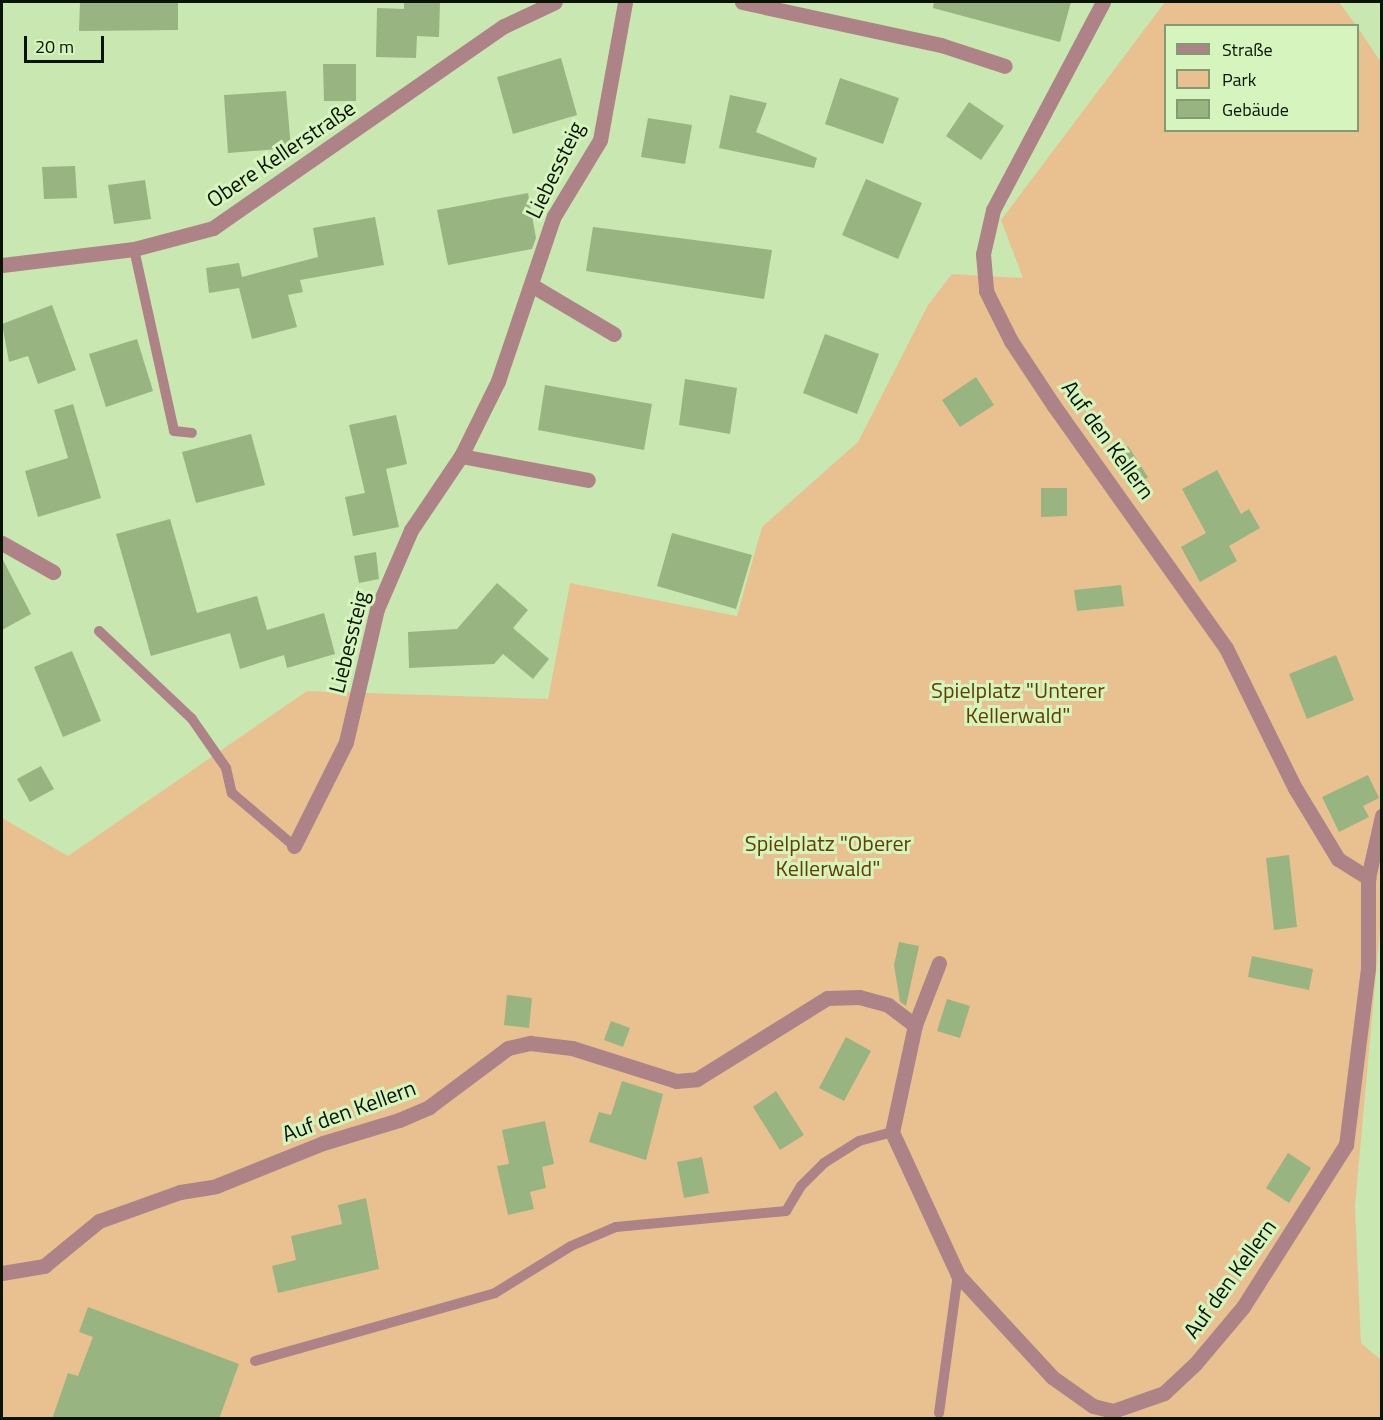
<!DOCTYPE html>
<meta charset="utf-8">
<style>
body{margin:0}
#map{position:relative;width:1383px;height:1420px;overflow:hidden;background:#c9e7b0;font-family:"Titillium Web",sans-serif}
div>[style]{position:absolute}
.green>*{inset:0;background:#e9c191}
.building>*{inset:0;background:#98b480}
.service>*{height:10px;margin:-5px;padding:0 5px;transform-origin:5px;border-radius:5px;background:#ad8388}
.pedestrian>*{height:15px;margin:-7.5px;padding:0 7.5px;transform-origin:7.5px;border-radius:7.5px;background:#ad8388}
.minor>*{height:15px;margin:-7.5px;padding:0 7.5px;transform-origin:7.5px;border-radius:7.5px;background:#ad8388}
span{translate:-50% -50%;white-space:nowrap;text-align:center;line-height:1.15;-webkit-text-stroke:6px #d6f4bd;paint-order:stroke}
.street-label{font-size:22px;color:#0a1402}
.park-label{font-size:22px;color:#643e00}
.frame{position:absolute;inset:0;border:3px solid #0a1402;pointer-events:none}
.legend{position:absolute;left:1164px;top:24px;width:195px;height:108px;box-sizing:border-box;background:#d6f4bd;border:2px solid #849a72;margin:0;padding:8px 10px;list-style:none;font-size:18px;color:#0a1402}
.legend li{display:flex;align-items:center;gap:12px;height:30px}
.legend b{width:30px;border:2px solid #849a72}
.scale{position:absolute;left:24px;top:36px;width:80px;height:27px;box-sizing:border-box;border:3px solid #0a1402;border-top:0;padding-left:8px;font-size:18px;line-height:21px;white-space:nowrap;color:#0a1402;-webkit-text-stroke:4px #d6f4bd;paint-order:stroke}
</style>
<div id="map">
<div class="green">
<div style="clip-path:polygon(1165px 2px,1339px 2px,1356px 25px,1166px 26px,1166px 130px,1358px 130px,1358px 28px,1381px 62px,1382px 908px,1355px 1206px,1361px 1343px,1381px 1360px,1381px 1418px,2px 1418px,2px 818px,68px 856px,307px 691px,548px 699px,570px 583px,737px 616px,762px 527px,858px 442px,928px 305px,952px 274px,1023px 278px,1001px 220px)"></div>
</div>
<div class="building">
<div style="clip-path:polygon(80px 2px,178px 2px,178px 30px,79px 31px)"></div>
<div style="clip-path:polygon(404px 2px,440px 2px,439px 37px,417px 36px,416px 58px,376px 57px,377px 8px,404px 9px)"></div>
<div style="clip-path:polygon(934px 2px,1071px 2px,1060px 42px,933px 8px)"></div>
<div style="clip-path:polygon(561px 58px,577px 115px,513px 134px,497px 77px)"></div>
<div style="clip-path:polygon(323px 64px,356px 64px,356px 101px,324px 101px)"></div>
<div style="clip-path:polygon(840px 78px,899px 98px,883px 144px,825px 124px)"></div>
<div style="clip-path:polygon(286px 91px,291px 148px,228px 153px,224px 95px)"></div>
<div style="clip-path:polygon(730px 95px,767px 103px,756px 132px,817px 158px,814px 168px,719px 148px)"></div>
<div style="clip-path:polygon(969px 102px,1004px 126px,981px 160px,946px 136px)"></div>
<div style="clip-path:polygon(648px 118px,692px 125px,685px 164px,641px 157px)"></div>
<div style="clip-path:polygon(75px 166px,77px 198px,44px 199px,42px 167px)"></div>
<div style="clip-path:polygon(866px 179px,922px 203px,898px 259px,842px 235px)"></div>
<div style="clip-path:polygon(145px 180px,151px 219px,114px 224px,108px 185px)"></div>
<div style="clip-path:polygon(528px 193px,536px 238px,532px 249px,448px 265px,437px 210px)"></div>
<div style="clip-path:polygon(375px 217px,384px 265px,300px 280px,303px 292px,288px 295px,297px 327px,252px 339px,239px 288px,209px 293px,206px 268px,239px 263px,242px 277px,318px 257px,313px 228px)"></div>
<div style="clip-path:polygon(593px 227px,772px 250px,764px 299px,586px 271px)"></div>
<div style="clip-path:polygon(52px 305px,76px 370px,38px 384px,28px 356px,9px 362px,2px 324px)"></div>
<div style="clip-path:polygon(825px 334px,879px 354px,857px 414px,803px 393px)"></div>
<div style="clip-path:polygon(137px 339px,153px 391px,106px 407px,89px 354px)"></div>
<div style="clip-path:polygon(976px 377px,994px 405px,960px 427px,942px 400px)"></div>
<div style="clip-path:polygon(685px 379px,737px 388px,730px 434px,679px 425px)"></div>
<div style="clip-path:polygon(545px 385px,652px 404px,644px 450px,538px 430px)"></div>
<div style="clip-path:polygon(73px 404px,101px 498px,38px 517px,25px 471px,68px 458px,54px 410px)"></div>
<div style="clip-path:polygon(396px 415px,407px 464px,386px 469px,399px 527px,353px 536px,345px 497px,365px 493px,349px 425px)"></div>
<div style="clip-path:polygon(251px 434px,265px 485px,196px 503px,182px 452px)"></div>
<div style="clip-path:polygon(1128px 446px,1148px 477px,1130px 489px,1110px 457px)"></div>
<div style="clip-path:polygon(1217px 470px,1241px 514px,1249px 509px,1260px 528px,1229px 546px,1237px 561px,1200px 582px,1181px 547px,1206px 533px,1182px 489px)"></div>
<div style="clip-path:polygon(1041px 488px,1067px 488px,1067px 516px,1041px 517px)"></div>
<div style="clip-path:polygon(170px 519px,197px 613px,257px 596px,267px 630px,324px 613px,335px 654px,287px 668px,284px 655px,240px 669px,230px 633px,151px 656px,116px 534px)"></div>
<div style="clip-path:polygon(672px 533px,752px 555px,736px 609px,657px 586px)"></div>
<div style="clip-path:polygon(376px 552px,379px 579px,359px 583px,354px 556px)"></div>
<div style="clip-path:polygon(2px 558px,31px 614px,2px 630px)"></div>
<div style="clip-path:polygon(497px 583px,528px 610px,513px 628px,549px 659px,533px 679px,503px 654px,494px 664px,409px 668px,408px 632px,457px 629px)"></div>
<div style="clip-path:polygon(1121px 585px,1124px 606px,1077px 611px,1074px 590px)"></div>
<div style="clip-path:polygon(72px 651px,101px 721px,63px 737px,34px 667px)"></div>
<div style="clip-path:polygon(1336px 655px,1354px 700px,1307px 719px,1289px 674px)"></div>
<div style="clip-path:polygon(41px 766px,54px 789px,30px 802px,17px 779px)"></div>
<div style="clip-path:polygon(1368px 775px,1379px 798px,1363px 806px,1369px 817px,1339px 832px,1322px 797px)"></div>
<div style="clip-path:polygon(1289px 855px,1297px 927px,1274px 930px,1266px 858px)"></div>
<div style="clip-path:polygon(899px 942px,919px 946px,906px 1006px,900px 1002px,894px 965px)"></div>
<div style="clip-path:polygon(1252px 956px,1313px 969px,1309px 990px,1248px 977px)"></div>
<div style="clip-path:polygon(507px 995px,532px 998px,529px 1028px,504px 1025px)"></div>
<div style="clip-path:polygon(947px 999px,970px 1006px,960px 1038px,937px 1031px)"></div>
<div style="clip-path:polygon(611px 1021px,630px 1028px,623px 1047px,604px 1040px)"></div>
<div style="clip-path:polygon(846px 1037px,871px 1051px,844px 1101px,819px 1088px)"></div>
<div style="clip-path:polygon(622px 1081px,663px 1094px,646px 1160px,589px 1142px,599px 1112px,611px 1115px)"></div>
<div style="clip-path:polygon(776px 1091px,804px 1135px,780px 1150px,753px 1107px)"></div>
<div style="clip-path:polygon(545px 1121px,554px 1164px,542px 1167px,546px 1188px,530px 1192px,534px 1209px,508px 1215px,497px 1166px,509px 1164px,502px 1130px)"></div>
<div style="clip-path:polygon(1288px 1153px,1311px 1168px,1289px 1203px,1266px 1188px)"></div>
<div style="clip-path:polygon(702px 1157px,709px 1193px,684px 1198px,677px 1162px)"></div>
<div style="clip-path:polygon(366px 1198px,379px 1269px,278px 1293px,272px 1266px,296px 1260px,291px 1236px,342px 1224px,338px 1205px)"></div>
<div style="clip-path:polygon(88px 1307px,239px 1364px,219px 1419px,52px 1419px,68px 1373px,78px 1376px,93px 1337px,79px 1332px)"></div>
</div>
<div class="service">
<div style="left:134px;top:249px;width:186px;rotate:77.6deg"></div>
<div style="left:174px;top:431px;width:18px;rotate:6deg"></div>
<div style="left:99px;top:631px;width:128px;rotate:43.4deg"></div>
<div style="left:192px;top:719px;width:60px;rotate:55.2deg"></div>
<div style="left:226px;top:768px;width:26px;rotate:77deg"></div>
<div style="left:232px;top:793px;width:82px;rotate:40.5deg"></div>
<div style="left:255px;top:1361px;width:249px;rotate:-15.8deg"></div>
<div style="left:495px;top:1293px;width:89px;rotate:-31.7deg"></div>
<div style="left:571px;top:1246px;width:49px;rotate:-22.9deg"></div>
<div style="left:616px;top:1227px;width:171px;rotate:-5.4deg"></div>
<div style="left:786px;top:1211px;width:29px;rotate:-59deg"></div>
<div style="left:801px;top:1186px;width:33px;rotate:-45deg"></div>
<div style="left:824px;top:1163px;width:41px;rotate:-32.2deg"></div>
<div style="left:859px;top:1141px;width:34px;rotate:-15deg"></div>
<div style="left:939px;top:1413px;width:139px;rotate:-82.2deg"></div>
</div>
<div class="pedestrian">
<div style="left:1103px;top:2px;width:235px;rotate:117.9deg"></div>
<div style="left:993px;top:210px;width:45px;rotate:102.8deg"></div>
<div style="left:983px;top:254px;width:37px;rotate:85deg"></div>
<div style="left:986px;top:291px;width:56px;rotate:63.4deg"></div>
<div style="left:1011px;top:341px;width:78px;rotate:56.5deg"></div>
<div style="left:1054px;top:406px;width:297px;rotate:54.6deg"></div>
<div style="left:1226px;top:648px;width:156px;rotate:63.8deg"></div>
<div style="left:1295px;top:788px;width:83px;rotate:58.8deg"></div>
<div style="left:1338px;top:859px;width:36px;rotate:32deg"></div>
<div style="left:939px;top:963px;width:66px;rotate:111.2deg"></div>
<div style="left:915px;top:1025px;width:109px;rotate:102.1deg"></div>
<div style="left:892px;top:1132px;width:157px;rotate:65.2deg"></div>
<div style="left:958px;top:1275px;width:139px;rotate:47.3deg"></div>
<div style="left:1052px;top:1377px;width:50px;rotate:35.3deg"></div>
<div style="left:1093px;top:1406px;width:21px;rotate:14deg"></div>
<div style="left:1113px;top:1411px;width:54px;rotate:-19.4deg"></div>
<div style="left:1164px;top:1393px;width:42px;rotate:-43.1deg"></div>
<div style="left:1195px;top:1364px;width:75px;rotate:-49.9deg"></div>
<div style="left:1243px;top:1307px;width:192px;rotate:-57.6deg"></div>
<div style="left:1346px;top:1145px;width:178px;rotate:-82.9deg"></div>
<div style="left:1368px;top:968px;width:90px;rotate:-90deg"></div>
<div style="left:1368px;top:878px;width:64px;rotate:-77.3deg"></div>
<div style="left:2px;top:1273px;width:43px;rotate:-9.5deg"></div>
<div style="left:44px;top:1266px;width:71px;rotate:-39.3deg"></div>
<div style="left:99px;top:1221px;width:86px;rotate:-19.7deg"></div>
<div style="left:180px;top:1192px;width:36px;rotate:-9deg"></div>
<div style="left:216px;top:1186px;width:115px;rotate:-21.9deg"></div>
<div style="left:323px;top:1143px;width:79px;rotate:-16.8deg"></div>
<div style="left:399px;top:1120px;width:33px;rotate:-23deg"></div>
<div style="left:429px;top:1107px;width:99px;rotate:-36.8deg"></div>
<div style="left:508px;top:1048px;width:23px;rotate:-13deg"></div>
<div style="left:530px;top:1043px;width:42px;rotate:6.8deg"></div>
<div style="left:572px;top:1048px;width:109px;rotate:17.6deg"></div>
<div style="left:676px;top:1081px;width:21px;rotate:-5deg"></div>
<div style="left:697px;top:1079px;width:153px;rotate:-31.9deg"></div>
<div style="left:827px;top:998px;width:32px;rotate:-2deg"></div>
<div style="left:859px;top:997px;width:30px;rotate:15deg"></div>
<div style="left:888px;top:1005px;width:34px;rotate:37deg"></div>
</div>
<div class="minor">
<div style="left:742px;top:2px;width:204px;rotate:12.2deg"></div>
<div style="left:941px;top:45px;width:67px;rotate:18.2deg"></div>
<div style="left:2px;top:265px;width:133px;rotate:-6.9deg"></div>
<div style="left:134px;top:249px;width:82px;rotate:-14.9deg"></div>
<div style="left:213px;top:228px;width:354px;rotate:-34.8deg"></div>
<div style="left:504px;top:26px;width:56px;rotate:-25.2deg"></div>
<div style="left:533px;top:286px;width:94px;rotate:30.7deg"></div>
<div style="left:461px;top:456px;width:129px;rotate:10.7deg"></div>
<div style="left:2px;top:543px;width:59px;rotate:29.6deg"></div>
<div style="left:294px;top:846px;width:116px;rotate:-63.4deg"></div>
<div style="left:346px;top:742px;width:137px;rotate:-76.9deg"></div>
<div style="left:377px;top:609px;width:86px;rotate:-66.7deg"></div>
<div style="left:411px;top:530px;width:89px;rotate:-56deg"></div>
<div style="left:461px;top:456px;width:84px;rotate:-63.7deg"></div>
<div style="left:498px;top:381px;width:174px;rotate:-71.3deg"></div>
<div style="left:554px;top:216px;width:89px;rotate:-58.8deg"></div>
<div style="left:600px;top:140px;width:140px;rotate:-79.7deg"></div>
</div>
<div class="street-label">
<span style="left:281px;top:154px;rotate:-34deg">Obere Kellerstraße</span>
<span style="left:555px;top:170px;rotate:-64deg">Liebessteig</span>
<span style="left:1108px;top:440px;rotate:54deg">Auf den Kellern</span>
<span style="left:349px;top:642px;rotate:-76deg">Liebessteig</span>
<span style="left:349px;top:1111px;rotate:-20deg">Auf den Kellern</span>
<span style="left:1230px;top:1279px;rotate:-54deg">Auf den Kellern</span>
</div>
<div class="park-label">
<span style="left:1018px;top:703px">Spielplatz "Unterer<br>Kellerwald"</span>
<span style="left:828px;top:856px">Spielplatz "Oberer<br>Kellerwald"</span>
</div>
<div class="frame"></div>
<ul class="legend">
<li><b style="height:8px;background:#ad8388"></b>Straße</li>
<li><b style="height:16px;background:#e9c191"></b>Park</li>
<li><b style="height:16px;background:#98b480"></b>Gebäude</li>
</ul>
<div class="scale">20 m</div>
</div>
